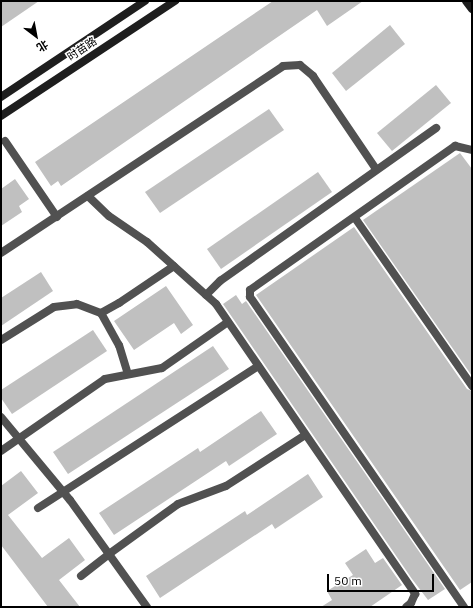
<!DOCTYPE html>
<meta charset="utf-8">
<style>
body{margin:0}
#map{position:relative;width:473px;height:608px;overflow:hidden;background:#fff;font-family:"IBM Plex Sans","Noto Sans SC",sans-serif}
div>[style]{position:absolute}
.building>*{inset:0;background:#c0c0c0}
.lane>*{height:8px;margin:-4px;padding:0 4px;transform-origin:4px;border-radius:4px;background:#515151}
.secondary>*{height:8px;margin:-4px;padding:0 4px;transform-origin:4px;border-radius:4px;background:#1e1e1e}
span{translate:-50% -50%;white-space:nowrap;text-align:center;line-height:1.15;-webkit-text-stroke:3px #fff;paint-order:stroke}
.street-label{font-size:11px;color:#000}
.frame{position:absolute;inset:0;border:2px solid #000;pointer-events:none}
.north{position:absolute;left:16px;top:16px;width:40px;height:40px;-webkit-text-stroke:3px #fff;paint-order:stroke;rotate:148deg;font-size:11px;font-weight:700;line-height:16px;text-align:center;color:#000}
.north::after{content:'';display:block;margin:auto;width:14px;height:18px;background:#000;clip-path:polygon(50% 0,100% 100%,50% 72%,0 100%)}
.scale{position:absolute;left:327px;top:574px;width:107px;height:18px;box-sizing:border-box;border:2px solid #000;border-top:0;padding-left:5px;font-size:12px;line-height:14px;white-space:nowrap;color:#000;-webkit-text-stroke:3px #fff;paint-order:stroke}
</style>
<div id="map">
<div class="building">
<div style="clip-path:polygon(1px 1px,39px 1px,1px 27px)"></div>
<div style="clip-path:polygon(273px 1px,363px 1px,327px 26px,317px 10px,61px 186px,58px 181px,51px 186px,35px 162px)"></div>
<div style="clip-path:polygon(390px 25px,405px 44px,346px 91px,332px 73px)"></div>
<div style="clip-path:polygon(436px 85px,451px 103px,392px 151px,377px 133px)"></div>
<div style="clip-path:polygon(269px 109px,284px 130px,160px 213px,145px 192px)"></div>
<div style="clip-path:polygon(460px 153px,472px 169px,472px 376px,363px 220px)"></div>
<div style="clip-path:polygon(318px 172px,332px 192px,221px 269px,207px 249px)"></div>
<div style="clip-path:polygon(15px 179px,29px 199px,19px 206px,22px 212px,1px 226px,1px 189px)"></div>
<div style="clip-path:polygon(354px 227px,467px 389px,472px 391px,472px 582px,460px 590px,256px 295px)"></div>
<div style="clip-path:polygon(41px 272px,53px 291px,1px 326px,1px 298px)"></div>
<div style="clip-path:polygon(166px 286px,193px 325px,181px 334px,174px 323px,134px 350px,114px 321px)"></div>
<div style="clip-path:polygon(236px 295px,242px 304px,246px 301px,445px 589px,428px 600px,412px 579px,223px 304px)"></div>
<div style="clip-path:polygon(93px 330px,107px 351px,12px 414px,1px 398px,1px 390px)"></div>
<div style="clip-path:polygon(213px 346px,229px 369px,68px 474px,53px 452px)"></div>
<div style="clip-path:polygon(261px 411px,277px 434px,229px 466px,226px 461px,114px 535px,99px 513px,198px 448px,200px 452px)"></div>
<div style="clip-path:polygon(21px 471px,38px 493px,8px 515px,42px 558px,69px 538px,85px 560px,59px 580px,80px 607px,48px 607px,1px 545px,1px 486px)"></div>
<div style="clip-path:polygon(308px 474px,323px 497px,275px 529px,272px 524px,160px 598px,146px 576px,245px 511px,247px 515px)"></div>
<div style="clip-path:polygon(366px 549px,375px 563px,383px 558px,402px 585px,370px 607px,321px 607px,332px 600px,327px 591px,353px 575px,345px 563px)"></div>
</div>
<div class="lane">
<div style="left:5px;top:141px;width:92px;rotate:55.6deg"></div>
<div style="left:88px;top:196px;width:29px;rotate:44deg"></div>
<div style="left:109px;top:216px;width:46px;rotate:34.4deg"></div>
<div style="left:147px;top:242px;width:93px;rotate:41.9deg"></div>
<div style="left:216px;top:304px;width:352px;rotate:55.5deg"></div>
<div style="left:415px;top:594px;width:10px;rotate:114deg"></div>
<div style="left:411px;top:603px;width:6px;rotate:141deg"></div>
<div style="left:355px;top:218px;width:205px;rotate:55.1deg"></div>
<div style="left:1px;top:253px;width:338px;rotate:-33.5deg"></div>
<div style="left:283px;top:66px;width:17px;rotate:-3deg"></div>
<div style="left:300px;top:65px;width:17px;rotate:40deg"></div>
<div style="left:313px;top:76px;width:112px;rotate:55.9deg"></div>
<div style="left:206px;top:295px;width:20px;rotate:-45deg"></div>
<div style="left:220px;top:281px;width:265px;rotate:-35.3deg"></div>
<div style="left:101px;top:313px;width:21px;rotate:-29deg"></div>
<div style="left:119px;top:303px;width:66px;rotate:-33.9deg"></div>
<div style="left:1px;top:340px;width:62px;rotate:-31.9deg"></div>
<div style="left:54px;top:307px;width:23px;rotate:-7deg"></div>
<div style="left:77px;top:304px;width:26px;rotate:21deg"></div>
<div style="left:101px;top:313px;width:37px;rotate:61deg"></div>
<div style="left:119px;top:345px;width:30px;rotate:73deg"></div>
<div style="left:1px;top:417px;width:108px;rotate:50.3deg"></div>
<div style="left:70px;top:500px;width:132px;rotate:54.3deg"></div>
<div style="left:1px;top:451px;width:126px;rotate:-34.7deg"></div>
<div style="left:105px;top:379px;width:58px;rotate:-10.9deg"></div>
<div style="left:162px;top:368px;width:80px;rotate:-34.9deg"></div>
<div style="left:38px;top:508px;width:262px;rotate:-32.8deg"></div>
<div style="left:81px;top:576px;width:36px;rotate:-38deg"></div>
<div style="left:109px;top:554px;width:85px;rotate:-35.9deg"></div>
<div style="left:178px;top:504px;width:51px;rotate:-20.6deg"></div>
<div style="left:226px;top:486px;width:94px;rotate:-32.8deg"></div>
<div style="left:464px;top:607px;width:377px;rotate:-124.6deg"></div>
<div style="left:250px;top:297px;width:7px;rotate:-90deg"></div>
<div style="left:250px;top:290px;width:251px;rotate:-35.1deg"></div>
<div style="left:455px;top:146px;width:17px;rotate:13deg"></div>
</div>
<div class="secondary">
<div style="left:466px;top:1px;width:10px;rotate:53deg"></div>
<div style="left:1px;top:97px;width:173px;rotate:-33.7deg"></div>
<div style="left:1px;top:116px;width:209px;rotate:-33.5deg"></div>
</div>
<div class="street-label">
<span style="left:82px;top:49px;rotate:-34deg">时苗路</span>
</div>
<div class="frame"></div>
<div class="north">北</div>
<div class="scale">50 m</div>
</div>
